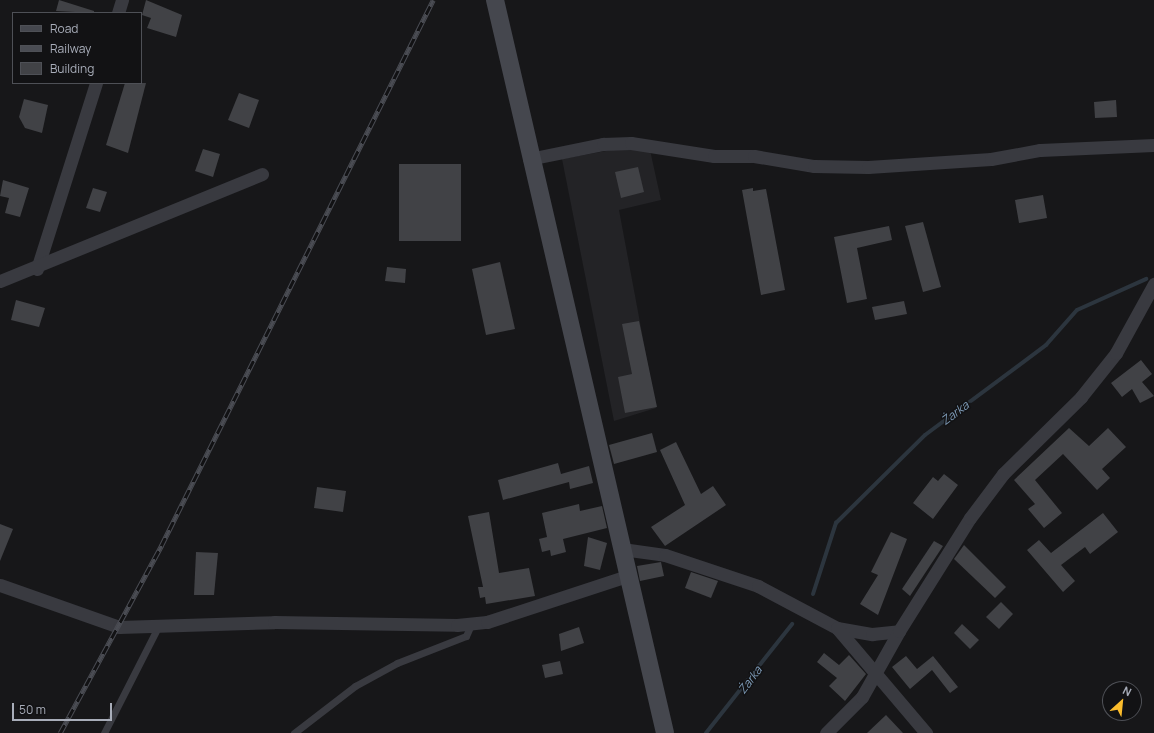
<!DOCTYPE html>
<meta charset="utf-8">
<style>
body{margin:0}
#map{position:relative;width:1154px;height:733px;overflow:hidden;background:#171719;font-family:Manrope,sans-serif}
div>[style]{position:absolute}
.built>*{inset:0;background:#232326}
.stream>*{height:4px;margin:-2px;padding:0 2px;transform-origin:2px;border-radius:2px;background:#2c353e}
.building>*{inset:0;background:#414246}
.lane>*{height:7px;margin:-3.5px;padding:0 3.5px;transform-origin:3.5px;border-radius:3.5px;background:#393a40}
.street>*{height:13px;margin:-6.5px;padding:0 6.5px;transform-origin:6.5px;border-radius:6.5px;background:#393a40}
.secondary>*{height:18px;margin:-9px;padding:0 9px;transform-origin:9px;border-radius:9px;background:#45474e}
.rail>*{height:4.5px;margin-top:-2.25px;transform-origin:0;background:repeating-linear-gradient(90deg,#121214 0 9px,#4a4c53 0 18px);box-sizing:border-box;border-block:1px solid #4a4c53}
span{translate:-50% -50%;white-space:nowrap;text-align:center;line-height:1.15;-webkit-text-stroke:3px #121214;paint-order:stroke}
.water-label{font-size:12px;color:#7d9ab6;font-style:italic}
.legend{position:absolute;left:12px;top:12px;width:130px;height:72px;box-sizing:border-box;background:#121214;border:1px solid #4e5056;margin:0;padding:5px 7px;list-style:none;font-size:12px;color:#a8adb9}
.legend li{display:flex;align-items:center;gap:8px;height:20px}
.legend b{width:20px;border:1px solid #4e5056}
.north{position:absolute;left:1102px;top:681px;width:40px;height:40px;box-sizing:border-box;background:#121214;border:1px solid #4e5056;border-radius:50%;rotate:27deg;font-size:11px;font-weight:700;line-height:16px;text-align:center;color:#a8adb9}
.north::after{content:'';display:block;margin:auto;width:14px;height:18px;background:#fbbc2c;clip-path:polygon(50% 0,100% 100%,50% 72%,0 100%)}
.scale{position:absolute;left:12px;top:703px;width:100px;height:18px;box-sizing:border-box;border:2px solid #a8adb9;border-top:0;padding-left:5px;font-size:12px;line-height:14px;white-space:nowrap;color:#a8adb9;-webkit-text-stroke:3px #121214;paint-order:stroke}
</style>
<div id="map">
<div class="built">
<div style="clip-path:polygon(628px 147px,650px 150px,661px 200px,619px 210px,656px 408px,614px 421px,562px 159px)"></div>
</div>
<div class="stream">
<div style="left:813px;top:594px;width:75px;rotate:-72.1deg"></div>
<div style="left:836px;top:523px;width:125px;rotate:-44.7deg"></div>
<div style="left:925px;top:435px;width:151px;rotate:-36.6deg"></div>
<div style="left:1046px;top:345px;width:47px;rotate:-48.5deg"></div>
<div style="left:1077px;top:310px;width:76px;rotate:-24.2deg"></div>
<div style="left:706px;top:733px;width:139px;rotate:-51.7deg"></div>
</div>
<div class="building">
<div style="clip-path:polygon(59px 0,94px 11px,94px 13px,56px 11px)"></div>
<div style="clip-path:polygon(146px 0,182px 15px,176px 37px,147px 28px,151px 18px,142px 15px)"></div>
<div style="clip-path:polygon(125px 83px,146px 83px,128px 153px,106px 145px)"></div>
<div style="clip-path:polygon(239px 93px,259px 100px,249px 128px,228px 120px)"></div>
<div style="clip-path:polygon(24px 99px,48px 105px,42px 133px,25px 128px,19px 117px)"></div>
<div style="clip-path:polygon(1116px 100px,1117px 117px,1095px 118px,1094px 102px)"></div>
<div style="clip-path:polygon(203px 149px,220px 154px,213px 177px,195px 171px)"></div>
<div style="clip-path:polygon(399px 164px,461px 164px,461px 241px,399px 241px)"></div>
<div style="clip-path:polygon(638px 167px,644px 192px,621px 198px,615px 172px)"></div>
<div style="clip-path:polygon(3px 180px,29px 188px,20px 217px,5px 213px,9px 198px,0 196px)"></div>
<div style="clip-path:polygon(93px 188px,107px 192px,100px 212px,86px 208px)"></div>
<div style="clip-path:polygon(753px 188px,753px 191px,766px 189px,785px 290px,761px 295px,742px 190px)"></div>
<div style="clip-path:polygon(1043px 195px,1047px 218px,1019px 223px,1015px 200px)"></div>
<div style="clip-path:polygon(923px 222px,941px 287px,923px 292px,905px 226px)"></div>
<div style="clip-path:polygon(889px 226px,892px 240px,857px 248px,867px 299px,847px 303px,834px 237px)"></div>
<div style="clip-path:polygon(500px 262px,515px 329px,486px 335px,472px 269px)"></div>
<div style="clip-path:polygon(387px 267px,406px 269px,405px 283px,385px 281px)"></div>
<div style="clip-path:polygon(16px 300px,45px 308px,39px 327px,11px 320px)"></div>
<div style="clip-path:polygon(904px 301px,907px 314px,875px 320px,872px 307px)"></div>
<div style="clip-path:polygon(639px 321px,657px 407px,625px 413px,618px 377px,632px 374px,622px 324px)"></div>
<div style="clip-path:polygon(1141px 360px,1152px 374px,1142px 382px,1154px 396px,1140px 403px,1132px 389px,1122px 397px,1111px 383px)"></div>
<div style="clip-path:polygon(1069px 428px,1089px 446px,1108px 428px,1126px 447px,1102px 469px,1110px 478px,1097px 490px,1063px 454px,1035px 480px,1062px 513px,1044px 528px,1028px 509px,1035px 504px,1014px 480px)"></div>
<div style="clip-path:polygon(652px 433px,657px 452px,614px 464px,609px 445px)"></div>
<div style="clip-path:polygon(676px 442px,701px 494px,713px 486px,726px 505px,665px 546px,651px 527px,685px 505px,660px 450px)"></div>
<div style="clip-path:polygon(558px 463px,561px 474px,589px 466px,593px 483px,570px 489px,569px 482px,503px 500px,498px 480px)"></div>
<div style="clip-path:polygon(944px 474px,958px 485px,933px 519px,913px 503px,933px 477px,938px 481px)"></div>
<div style="clip-path:polygon(317px 487px,346px 491px,343px 512px,314px 508px)"></div>
<div style="clip-path:polygon(579px 504px,580px 511px,602px 506px,607px 528px,563px 539px,566px 552px,551px 556px,550px 550px,542px 552px,539px 539px,547px 537px,542px 513px)"></div>
<div style="clip-path:polygon(489px 512px,499px 573px,529px 568px,535px 596px,486px 604px,485px 597px,480px 598px,478px 587px,483px 587px,468px 516px)"></div>
<div style="clip-path:polygon(1103px 513px,1118px 532px,1090px 554px,1085px 547px,1061px 565px,1075px 581px,1063px 592px,1027px 550px,1039px 540px,1051px 553px)"></div>
<div style="clip-path:polygon(0 524px,13px 529px,0 561px)"></div>
<div style="clip-path:polygon(891px 532px,907px 539px,878px 615px,860px 604px,878px 575px,871px 572px)"></div>
<div style="clip-path:polygon(588px 537px,607px 543px,600px 570px,584px 566px)"></div>
<div style="clip-path:polygon(934px 541px,943px 546px,910px 596px,902px 589px)"></div>
<div style="clip-path:polygon(964px 545px,1006px 587px,995px 598px,954px 559px)"></div>
<div style="clip-path:polygon(196px 552px,218px 553px,214px 595px,194px 595px)"></div>
<div style="clip-path:polygon(661px 562px,664px 576px,640px 581px,637px 566px)"></div>
<div style="clip-path:polygon(691px 572px,718px 581px,711px 598px,685px 588px)"></div>
<div style="clip-path:polygon(1001px 602px,1013px 614px,999px 629px,986px 617px)"></div>
<div style="clip-path:polygon(962px 624px,979px 640px,970px 649px,954px 633px)"></div>
<div style="clip-path:polygon(579px 627px,584px 643px,561px 651px,559px 634px)"></div>
<div style="clip-path:polygon(824px 653px,839px 665px,849px 655px,866px 674px,845px 701px,829px 686px,837px 678px,817px 662px)"></div>
<div style="clip-path:polygon(906px 656px,917px 669px,933px 656px,958px 687px,950px 693px,932px 670px,910px 689px,892px 667px)"></div>
<div style="clip-path:polygon(560px 661px,563px 674px,545px 678px,542px 665px)"></div>
<div style="clip-path:polygon(886px 715px,903px 733px,867px 733px)"></div>
</div>
<div class="lane">
<div style="left:104px;top:733px;width:121px;rotate:-63deg"></div>
<div style="left:294px;top:733px;width:77px;rotate:-37.6deg"></div>
<div style="left:355px;top:686px;width:48px;rotate:-28.7deg"></div>
<div style="left:397px;top:663px;width:74px;rotate:-21.4deg"></div>
<div style="left:466px;top:636px;width:12px;rotate:-66deg"></div>
</div>
<div class="street">
<div style="left:118px;top:13px;width:14px;rotate:-73deg"></div>
<div style="left:529px;top:159px;width:76px;rotate:-11.5deg"></div>
<div style="left:603px;top:144px;width:28px;rotate:-2deg"></div>
<div style="left:631px;top:143px;width:84px;rotate:8.9deg"></div>
<div style="left:714px;top:156px;width:40px"></div>
<div style="left:754px;top:156px;width:61px;rotate:9.5deg"></div>
<div style="left:814px;top:166px;width:54px;rotate:1.1deg"></div>
<div style="left:868px;top:167px;width:123px;rotate:-3.7deg"></div>
<div style="left:991px;top:159px;width:50px;rotate:-10.4deg"></div>
<div style="left:1040px;top:150px;width:114px;rotate:-2.5deg"></div>
<div style="left:37px;top:269px;width:195px;rotate:-72.4deg"></div>
<div style="left:0;top:281px;width:283px;rotate:-22.2deg"></div>
<div style="left:622px;top:549px;width:43px;rotate:7.9deg"></div>
<div style="left:665px;top:555px;width:98px;rotate:18.4deg"></div>
<div style="left:758px;top:586px;width:89px;rotate:28deg"></div>
<div style="left:837px;top:628px;width:36px;rotate:10deg"></div>
<div style="left:872px;top:634px;width:27px;rotate:-6deg"></div>
<div style="left:0;top:585px;width:126px;rotate:19.4deg"></div>
<div style="left:119px;top:627px;width:155px;rotate:-1.8deg"></div>
<div style="left:274px;top:622px;width:183px;rotate:0.9deg"></div>
<div style="left:457px;top:625px;width:30px;rotate:-6deg"></div>
<div style="left:487px;top:622px;width:147px;rotate:-18.2deg"></div>
<div style="left:837px;top:628px;width:138px;rotate:49.7deg"></div>
<div style="left:826px;top:733px;width:51px;rotate:-45deg"></div>
<div style="left:862px;top:697px;width:76px;rotate:-60.7deg"></div>
<div style="left:899px;top:631px;width:133px;rotate:-57.9deg"></div>
<div style="left:970px;top:518px;width:55px;rotate:-53.1deg"></div>
<div style="left:1003px;top:474px;width:110px;rotate:-44.6deg"></div>
<div style="left:1081px;top:397px;width:56px;rotate:-51.5deg"></div>
<div style="left:1116px;top:353px;width:79px;rotate:-61.2deg"></div>
</div>
<div class="secondary">
<div style="left:495px;top:0;width:752px;rotate:76.94deg"></div>
</div>
<div class="rail">
<div style="left:60px;top:733px;width:213px;rotate:-61.6deg"></div>
<div style="left:161px;top:546px;width:610px;rotate:-63.52deg"></div>
</div>
<div class="water-label">
<span style="left:955px;top:413px;rotate:-37deg">Żarka</span>
<span style="left:750px;top:680px;rotate:-53deg">Żarka</span>
</div>
<ul class="legend">
<li><b style="height:5px;background:#45474e"></b>Road</li>
<li><b style="height:5px;background:#4a4c53"></b>Railway</li>
<li><b style="height:11px;background:#414246"></b>Building</li>
</ul>
<div class="north">N</div>
<div class="scale">50 m</div>
</div>
